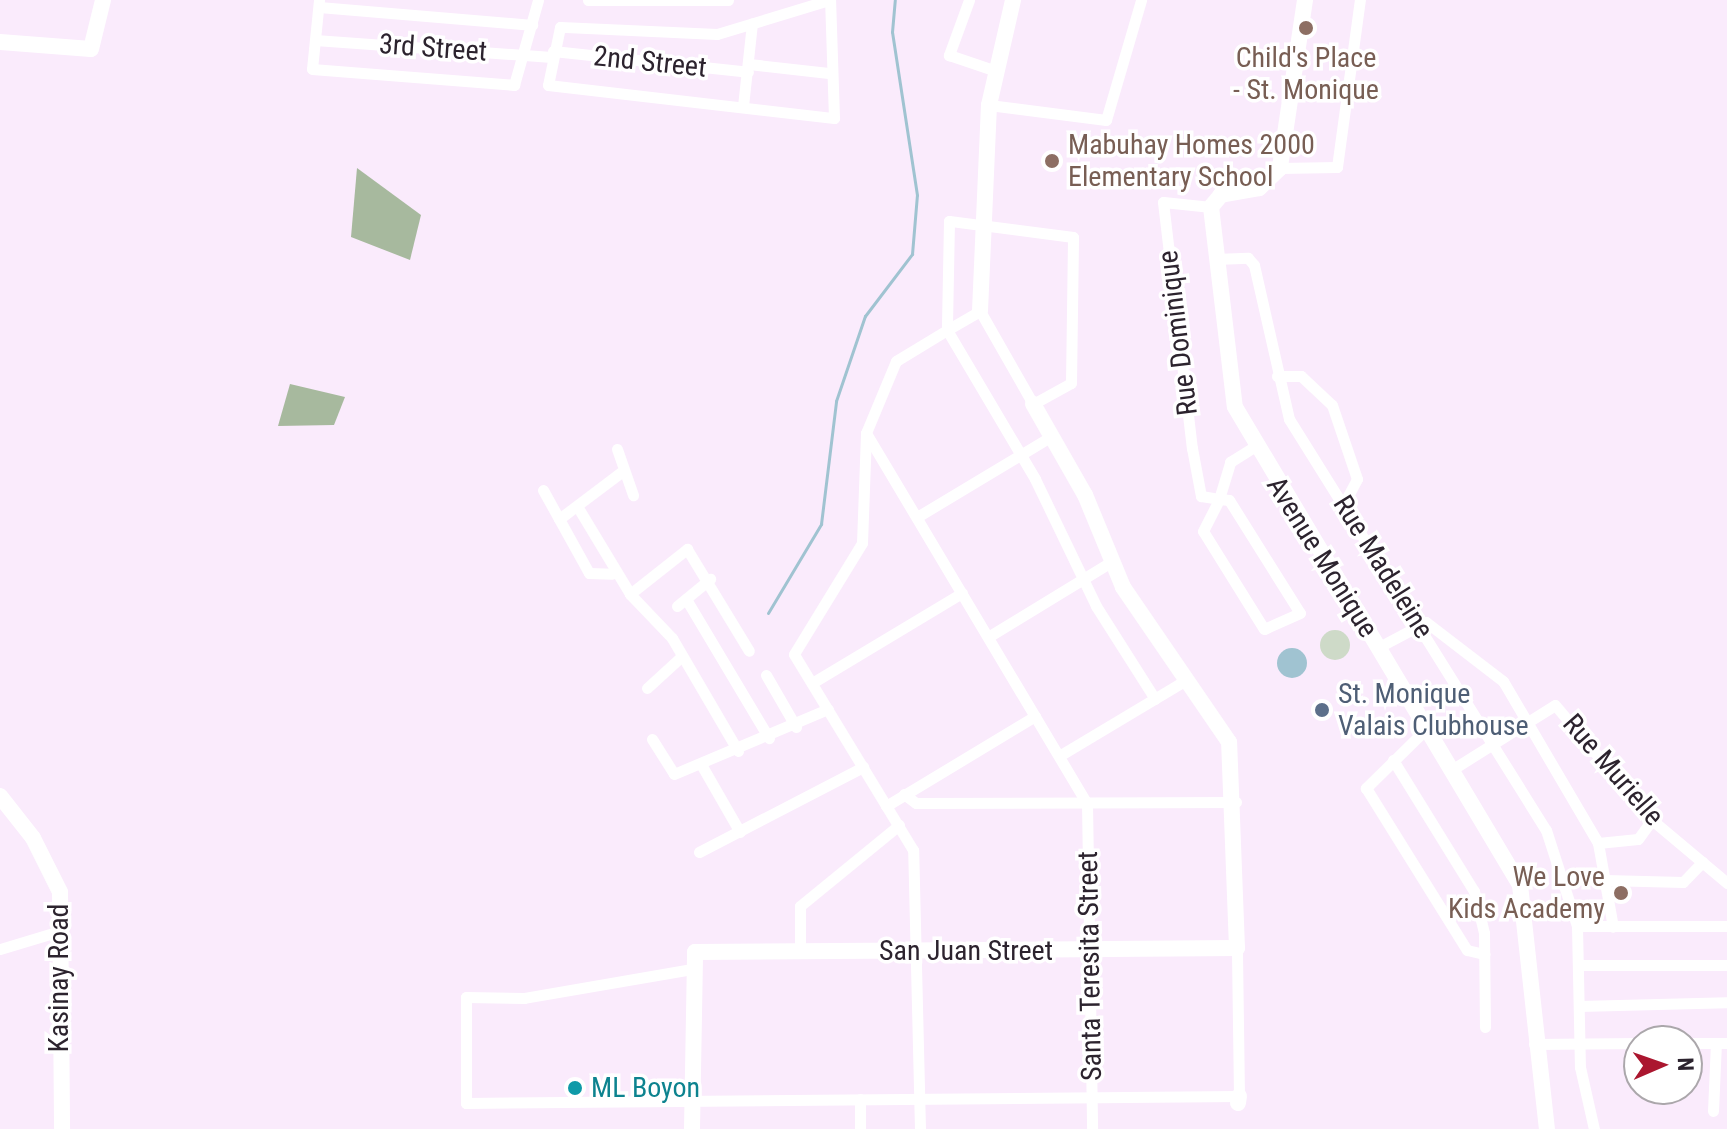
<!DOCTYPE html>
<style>
body{margin:0}
#map{position:relative;width:1727px;height:1129px;overflow:hidden;background:#faebfc;font-family:"Roboto Condensed",sans-serif}
div>[style]{position:absolute}
.green>*{inset:0;background:#cedac8}
.round{border-radius:50%}
.forest>*{inset:0;background:#a7b99e}
.water>*{inset:0;background:#a0c3d1}
.stream>*{height:3px;margin:-1.5px;padding:0 1.5px;transform-origin:1.5px;border-radius:1.5px;background:#a0c3d1}
.street>*{height:11px;margin:-5.5px;padding:0 5.5px;transform-origin:5.5px;border-radius:5.5px;background:#fff}
.secondary>*{height:16px;margin:-8px;padding:0 8px;transform-origin:8px;border-radius:8px;background:#fff}
.dots>*{width:22px;height:22px;translate:-50% -50%;box-sizing:border-box;border:4px solid #fff;border-radius:50%}
span{translate:-50% -50%;white-space:nowrap;text-align:center;line-height:1.15;-webkit-text-stroke:7px #fff;paint-order:stroke}
.street-label{font-size:28px;color:#2c232e}
.education-label{font-size:28px;color:#785e54}
.left{translate:0 -50%;text-align:left}
.right{translate:-100% -50%;text-align:right}
.service-label{font-size:28px;color:#4e5e75}
.culture-label{font-size:28px;color:#0d838f}
.north{position:absolute;left:1623px;top:1025px;width:80px;height:80px;box-sizing:border-box;background:#fff;border:2px solid #aba7ab;border-radius:50%;rotate:88deg;font-size:22px;font-weight:700;line-height:32px;text-align:center;color:#2c232e}
.north::after{content:'';display:block;margin:auto;width:28px;height:36px;background:#ab162f;clip-path:polygon(50% 0,100% 100%,50% 72%,0 100%)}
</style>
<div id="map">
<div class="green">
<div class="round" style="left:1320px;top:630px;width:30px;height:30px"></div>
</div>
<div class="forest">
<div style="clip-path:polygon(357px 168px,421px 215px,410px 260px,351px 237px)"></div>
<div style="clip-path:polygon(290px 384px,345px 397px,334px 425px,278px 426px)"></div>
</div>
<div class="water">
<div class="round" style="left:1277px;top:648px;width:30px;height:30px"></div>
</div>
<div class="stream">
<div style="left:768px;top:613px;width:104px;rotate:-59.2deg"></div>
<div style="left:821px;top:524px;width:124px;rotate:-83deg"></div>
<div style="left:836px;top:401px;width:90px;rotate:-71.2deg"></div>
<div style="left:865px;top:316px;width:78px;rotate:-52.8deg"></div>
<div style="left:912px;top:254px;width:59px;rotate:-85.2deg"></div>
<div style="left:917px;top:195px;width:165px;rotate:-98.7deg"></div>
<div style="left:892px;top:32px;width:32px;rotate:-85deg"></div>
</div>
<div class="street">
<div style="left:319px;top:0;width:69px;rotate:95.8deg"></div>
<div style="left:312px;top:69px;width:203px;rotate:4.5deg"></div>
<div style="left:514px;top:85px;width:88px;rotate:-74.2deg"></div>
<div style="left:588px;top:0;width:140px"></div>
<div style="left:829px;top:0;width:117px;rotate:163.1deg"></div>
<div style="left:717px;top:34px;width:157px;rotate:-177.4deg"></div>
<div style="left:560px;top:27px;width:59px;rotate:101.7deg"></div>
<div style="left:548px;top:85px;width:288px;rotate:6.6deg"></div>
<div style="left:834px;top:118px;width:118px;rotate:-91.9deg"></div>
<div style="left:969px;top:0;width:59px;rotate:110deg"></div>
<div style="left:949px;top:55px;width:46px;rotate:18.8deg"></div>
<div style="left:319px;top:7px;width:214px;rotate:4.8deg"></div>
<div style="left:315px;top:40px;width:237px;rotate:4.1deg"></div>
<div style="left:553px;top:51px;width:196px;rotate:6.1deg"></div>
<div style="left:749px;top:64px;width:80px;rotate:6.5deg"></div>
<div style="left:989px;top:105px;width:118px;rotate:7.3deg"></div>
<div style="left:1106px;top:120px;width:125px;rotate:-73.7deg"></div>
<div style="left:743px;top:106px;width:83px;rotate:-83.8deg"></div>
<div style="left:1280px;top:168px;width:57px;rotate:-1deg"></div>
<div style="left:1337px;top:167px;width:169px;rotate:-82.2deg"></div>
<div style="left:1211px;top:207px;width:48px;rotate:-174.1deg"></div>
<div style="left:1163px;top:202px;width:248px;rotate:83.3deg"></div>
<div style="left:1192px;top:448px;width:49px;rotate:79.4deg"></div>
<div style="left:1201px;top:496px;width:18px;rotate:9deg"></div>
<div style="left:1219px;top:499px;width:10px;rotate:6deg"></div>
<div style="left:1229px;top:500px;width:133px;rotate:57.9deg"></div>
<div style="left:1300px;top:613px;width:39px;rotate:156deg"></div>
<div style="left:1264px;top:629px;width:115px;rotate:-121.9deg"></div>
<div style="left:1203px;top:531px;width:36px;rotate:-63deg"></div>
<div style="left:1219px;top:499px;width:39px;rotate:-73deg"></div>
<div style="left:1230px;top:462px;width:28px;rotate:-32deg"></div>
<div style="left:1215px;top:259px;width:33px;rotate:-2deg"></div>
<div style="left:1248px;top:258px;width:9px;rotate:49deg"></div>
<div style="left:1254px;top:265px;width:158px;rotate:77.2deg"></div>
<div style="left:1289px;top:419px;width:485px;rotate:58deg"></div>
<div style="left:1546px;top:830px;width:101px;rotate:72.1deg"></div>
<div style="left:1577px;top:926px;width:141px;rotate:88.8deg"></div>
<div style="left:1580px;top:1067px;width:64px;rotate:77.3deg"></div>
<div style="left:1277px;top:376px;width:24px"></div>
<div style="left:1301px;top:376px;width:42px;rotate:43.1deg"></div>
<div style="left:1332px;top:405px;width:78px;rotate:71.3deg"></div>
<div style="left:1357px;top:479px;width:27px;rotate:118deg"></div>
<div style="left:866px;top:433px;width:431px;rotate:59.2deg"></div>
<div style="left:1087px;top:803px;width:326px;rotate:89.1deg"></div>
<div style="left:617px;top:449px;width:49px;rotate:70.8deg"></div>
<div style="left:543px;top:490px;width:95px;rotate:61deg"></div>
<div style="left:589px;top:573px;width:23px;rotate:2deg"></div>
<div style="left:577px;top:506px;width:103px;rotate:58.9deg"></div>
<div style="left:917px;top:517px;width:157px;rotate:-31deg"></div>
<div style="left:559px;top:519px;width:81px;rotate:-37deg"></div>
<div style="left:686px;top:599px;width:162px;rotate:59.2deg"></div>
<div style="left:677px;top:606px;width:43px;rotate:-39.3deg"></div>
<div style="left:988px;top:637px;width:144px;rotate:-31.4deg"></div>
<div style="left:1379px;top:647px;width:53px;rotate:-28deg"></div>
<div style="left:1426px;top:622px;width:97px;rotate:37.5deg"></div>
<div style="left:1503px;top:681px;width:188px;rotate:59.6deg"></div>
<div style="left:1598px;top:843px;width:85px;rotate:79.9deg"></div>
<div style="left:766px;top:675px;width:60px;rotate:60deg"></div>
<div style="left:812px;top:683px;width:175px;rotate:-31deg"></div>
<div style="left:647px;top:688px;width:47px;rotate:-42.4deg"></div>
<div style="left:1427px;top:728px;width:86px;rotate:135.5deg"></div>
<div style="left:1366px;top:788px;width:191px;rotate:58.1deg"></div>
<div style="left:1467px;top:950px;width:18px;rotate:13deg"></div>
<div style="left:652px;top:739px;width:41px;rotate:57.8deg"></div>
<div style="left:674px;top:774px;width:167px;rotate:-22.9deg"></div>
<div style="left:738px;top:751px;width:131px;rotate:-120.3deg"></div>
<div style="left:672px;top:638px;width:61px;rotate:-133.7deg"></div>
<div style="left:630px;top:594px;width:73px;rotate:-38.3deg"></div>
<div style="left:687px;top:549px;width:119px;rotate:58.7deg"></div>
<div style="left:1059px;top:756px;width:148px;rotate:-30.9deg"></div>
<div style="left:1393px;top:760px;width:154px;rotate:58.3deg"></div>
<div style="left:1474px;top:891px;width:43px;rotate:76.6deg"></div>
<div style="left:1484px;top:933px;width:94px;rotate:89.4deg"></div>
<div style="left:702px;top:766px;width:76px;rotate:60.1deg"></div>
<div style="left:1453px;top:769px;width:120px;rotate:-32.1deg"></div>
<div style="left:1555px;top:705px;width:150px;rotate:49.9deg"></div>
<div style="left:1652px;top:820px;width:98px;rotate:40deg"></div>
<div style="left:904px;top:794px;width:15px;rotate:37deg"></div>
<div style="left:916px;top:803px;width:320px;rotate:-0.2deg"></div>
<div style="left:886px;top:806px;width:174px;rotate:-31.1deg"></div>
<div style="left:1598px;top:843px;width:40px;rotate:-5.7deg"></div>
<div style="left:1638px;top:839px;width:24px;rotate:-54deg"></div>
<div style="left:699px;top:852px;width:185px;rotate:-27.4deg"></div>
<div style="left:1605px;top:880px;width:78px;rotate:1.5deg"></div>
<div style="left:1683px;top:882px;width:28px;rotate:-46deg"></div>
<div style="left:1577px;top:926px;width:150px"></div>
<div style="left:0;top:949px;width:66px;rotate:-16.8deg"></div>
<div style="left:800px;top:952px;width:46px;rotate:-90deg"></div>
<div style="left:800px;top:906px;width:128px;rotate:-39.3deg"></div>
<div style="left:1578px;top:965px;width:149px"></div>
<div style="left:692px;top:969px;width:170px;rotate:170.2deg"></div>
<div style="left:524px;top:998px;width:58px;rotate:-179deg"></div>
<div style="left:466px;top:997px;width:106px;rotate:90deg"></div>
<div style="left:466px;top:1103px;width:773px;rotate:-0.52deg"></div>
<div style="left:1239px;top:1096px;width:148px;rotate:-90.8deg"></div>
<div style="left:1579px;top:1006px;width:148px;rotate:-1.5deg"></div>
<div style="left:1687px;top:1043px;width:40px"></div>
<div style="left:1534px;top:1044px;width:105px;rotate:-0.5deg"></div>
<div style="left:1713px;top:1111px;width:68px;rotate:-87.5deg"></div>
<div style="left:860px;top:1129px;width:30px;rotate:-90deg"></div>
<div style="left:920px;top:1129px;width:279px;rotate:-91.4deg"></div>
<div style="left:913px;top:850px;width:229px;rotate:-121.3deg"></div>
<div style="left:794px;top:654px;width:130px;rotate:-58.5deg"></div>
<div style="left:862px;top:543px;width:110px;rotate:-87.9deg"></div>
<div style="left:866px;top:433px;width:78px;rotate:-67.4deg"></div>
<div style="left:896px;top:361px;width:60px;rotate:-31.3deg"></div>
<div style="left:947px;top:330px;width:38px;rotate:-30deg"></div>
<div style="left:980px;top:311px;width:107px;rotate:60.3deg"></div>
<div style="left:1033px;top:404px;width:43px;rotate:-28.9deg"></div>
<div style="left:1071px;top:383px;width:146px;rotate:-89.2deg"></div>
<div style="left:1073px;top:237px;width:125px;rotate:-172.6deg"></div>
<div style="left:949px;top:221px;width:109px;rotate:91.1deg"></div>
<div style="left:947px;top:330px;width:173px;rotate:59.4deg"></div>
<div style="left:1035px;top:479px;width:141px;rotate:64.3deg"></div>
<div style="left:1096px;top:606px;width:110px;rotate:57.6deg"></div>
</div>
<div class="secondary">
<div style="left:1305px;top:0;width:170px;rotate:98.5deg"></div>
<div style="left:1280px;top:168px;width:29px;rotate:136deg"></div>
<div style="left:1259px;top:188px;width:39px;rotate:170deg"></div>
<div style="left:1221px;top:195px;width:16px;rotate:130deg"></div>
<div style="left:1211px;top:207px;width:201px;rotate:83.2deg"></div>
<div style="left:1235px;top:407px;width:557px;rotate:59.2deg"></div>
<div style="left:1520px;top:885px;width:245px;rotate:83.7deg"></div>
<div style="left:0;top:42px;width:91px;rotate:4.4deg"></div>
<div style="left:91px;top:49px;width:50px;rotate:-76.2deg"></div>
<div style="left:980px;top:311px;width:206px;rotate:-87.5deg"></div>
<div style="left:989px;top:105px;width:108px;rotate:-77.1deg"></div>
<div style="left:0;top:796px;width:53px;rotate:51.8deg"></div>
<div style="left:33px;top:838px;width:60px;rotate:63.4deg"></div>
<div style="left:60px;top:892px;width:237px;rotate:89.5deg"></div>
<div style="left:1238px;top:1103px;width:7px;rotate:-82deg"></div>
<div style="left:692px;top:1129px;width:177px;rotate:-89deg"></div>
<div style="left:695px;top:952px;width:542px;rotate:-0.42deg"></div>
<div style="left:1237px;top:948px;width:206px;rotate:-92.2deg"></div>
<div style="left:1229px;top:742px;width:188px;rotate:-124.4deg"></div>
<div style="left:1123px;top:587px;width:100px;rotate:-112.4deg"></div>
<div style="left:1085px;top:495px;width:105px;rotate:-119.7deg"></div>
</div>
<div class="dots">
<div style="left:1306px;top:28px;background:#8d6e63"></div>
<div style="left:1052px;top:161px;background:#8d6e63"></div>
<div style="left:1322px;top:710px;background:#5c6f8a"></div>
<div style="left:1621px;top:893px;background:#8d6e63"></div>
<div style="left:575px;top:1088px;background:#0f9aa8"></div>
</div>
<div class="street-label">
<span style="left:433px;top:48px;rotate:4deg">3rd Street</span>
<span style="left:650px;top:62px;rotate:6deg">2nd Street</span>
<span style="left:1178px;top:333px;rotate:-97deg">Rue Dominique</span>
<span style="left:1322px;top:557px;rotate:58deg">Avenue Monique</span>
<span style="left:1383px;top:567px;rotate:58deg">Rue Madeleine</span>
<span style="left:1613px;top:770px;rotate:49deg">Rue Murielle</span>
<span style="left:966px;top:951px">San Juan Street</span>
<span style="left:1090px;top:966px;rotate:-91deg">Santa Teresita Street</span>
<span style="left:59px;top:978px;rotate:-90deg">Kasinay Road</span>
</div>
<div class="education-label">
<span style="left:1306px;top:74px">Child's Place<br>- St. Monique</span>
<span class="left" style="left:1068px;top:161px">Mabuhay Homes 2000<br>Elementary School</span>
<span class="right" style="left:1605px;top:893px">We Love<br>Kids Academy</span>
</div>
<div class="service-label">
<span class="left" style="left:1338px;top:710px">St. Monique<br>Valais Clubhouse</span>
</div>
<div class="culture-label">
<span class="left" style="left:591px;top:1088px">ML Boyon</span>
</div>
<div class="north">N</div>
</div>
